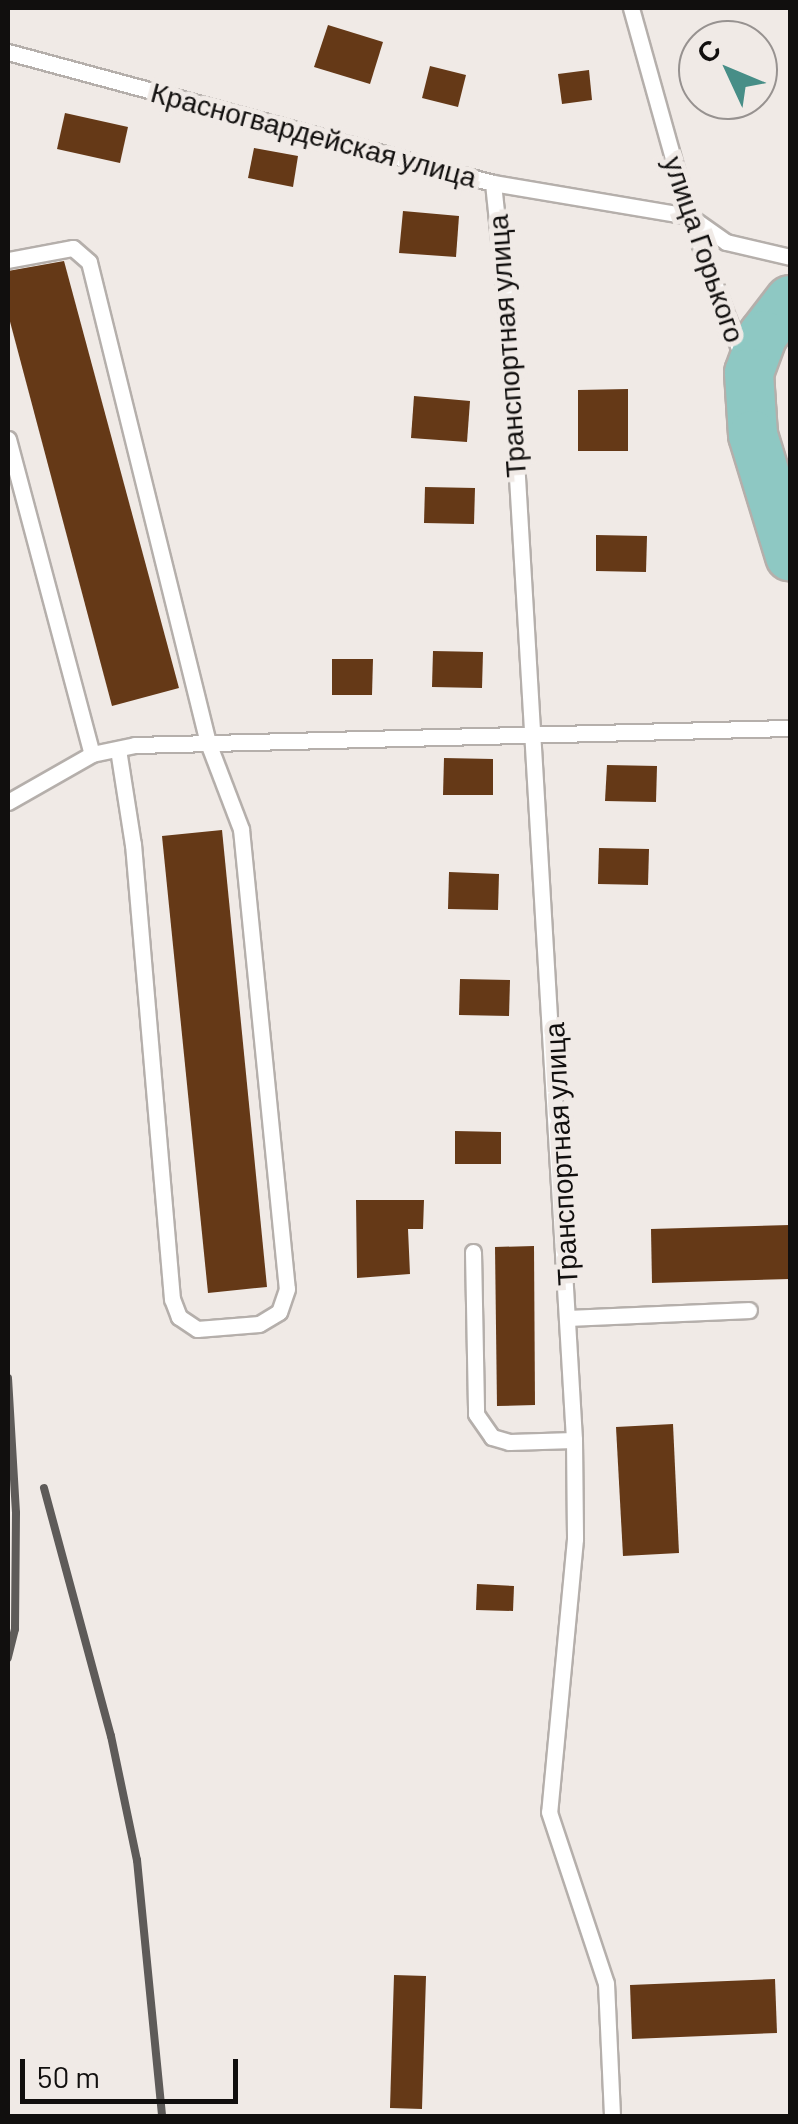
<!DOCTYPE html>
<meta charset="utf-8">
<style>
body{margin:0}
#map{position:relative;width:798px;height:2124px;overflow:hidden;background:#f0eae6;font-family:Barlow,sans-serif}
div>[style]{position:absolute}
.building>*{inset:0;background:#653917}
.roads{filter:drop-shadow(2px 0 #b5afab) drop-shadow(-2px 0 #b5afab) drop-shadow(0 2px #b5afab) drop-shadow(0 -2px #b5afab)}
.lane>*{height:15px;margin:-7.5px;padding:0 7.5px;transform-origin:7.5px;border-radius:7.5px;background:#fff}
.primary>*{height:48px;margin:-24px;padding:0 24px;transform-origin:24px;border-radius:24px;background:#8ec8c3}
.rail>*{height:8px;margin:-4px;padding:0 4px;transform-origin:4px;border-radius:4px;background:#5e5b59}
span{translate:-50% -50%;white-space:nowrap;text-align:center;line-height:1.15;-webkit-text-stroke:10px #f0eae6;paint-order:stroke}
.street-label{font-size:28px;color:#110f0e}
.frame{position:absolute;inset:0;border:10px solid #110f0e;pointer-events:none}
.north{position:absolute;left:678px;top:20px;width:100px;height:100px;box-sizing:border-box;background:#f0eae6;border:2px solid #979290;border-radius:50%;rotate:314deg;font-size:28px;font-weight:700;line-height:40px;text-align:center;color:#110f0e}
.north::after{content:'';display:block;margin:auto;width:35px;height:45px;background:#478e87;clip-path:polygon(50% 0,100% 100%,50% 72%,0 100%)}
.scale{position:absolute;left:20px;top:2059px;width:218px;height:45px;box-sizing:border-box;border:5px solid #110f0e;border-top:0;padding-left:12px;font-size:30px;line-height:35px;white-space:nowrap;color:#110f0e;-webkit-text-stroke:8px #f0eae6;paint-order:stroke}
</style>
<div id="map">
<div class="building">
<div style="clip-path:polygon(328px 25px,383px 42px,370px 84px,314px 67px)"></div>
<div style="clip-path:polygon(430px 66px,466px 75px,458px 107px,422px 98px)"></div>
<div style="clip-path:polygon(589px 70px,592px 100px,562px 104px,558px 74px)"></div>
<div style="clip-path:polygon(65px 113px,128px 127px,120px 163px,57px 149px)"></div>
<div style="clip-path:polygon(254px 148px,298px 156px,293px 187px,248px 178px)"></div>
<div style="clip-path:polygon(403px 211px,459px 216px,456px 257px,399px 253px)"></div>
<div style="clip-path:polygon(64px 261px,179px 688px,112px 706px,8px 314px,8px 271px)"></div>
<div style="clip-path:polygon(628px 389px,628px 451px,578px 451px,578px 390px)"></div>
<div style="clip-path:polygon(414px 396px,470px 401px,467px 442px,411px 438px)"></div>
<div style="clip-path:polygon(425px 487px,475px 488px,474px 524px,424px 523px)"></div>
<div style="clip-path:polygon(596px 535px,647px 536px,646px 572px,596px 571px)"></div>
<div style="clip-path:polygon(433px 651px,483px 652px,482px 688px,432px 687px)"></div>
<div style="clip-path:polygon(332px 659px,373px 659px,372px 695px,332px 695px)"></div>
<div style="clip-path:polygon(444px 758px,493px 759px,493px 795px,443px 795px)"></div>
<div style="clip-path:polygon(607px 765px,657px 766px,656px 802px,605px 801px)"></div>
<div style="clip-path:polygon(222px 830px,267px 1287px,208px 1293px,162px 836px)"></div>
<div style="clip-path:polygon(599px 848px,649px 849px,648px 885px,598px 884px)"></div>
<div style="clip-path:polygon(449px 872px,499px 874px,498px 910px,448px 909px)"></div>
<div style="clip-path:polygon(460px 979px,510px 980px,509px 1016px,459px 1015px)"></div>
<div style="clip-path:polygon(455px 1131px,501px 1132px,501px 1164px,455px 1164px)"></div>
<div style="clip-path:polygon(356px 1200px,424px 1200px,423px 1229px,408px 1229px,410px 1274px,357px 1278px)"></div>
<div style="clip-path:polygon(790px 1225px,790px 1279px,652px 1283px,651px 1229px)"></div>
<div style="clip-path:polygon(534px 1246px,535px 1405px,497px 1406px,495px 1247px)"></div>
<div style="clip-path:polygon(673px 1424px,679px 1553px,623px 1556px,616px 1427px)"></div>
<div style="clip-path:polygon(477px 1584px,514px 1586px,513px 1611px,476px 1610px)"></div>
<div style="clip-path:polygon(394px 1975px,426px 1976px,422px 2109px,390px 2108px)"></div>
<div style="clip-path:polygon(775px 1979px,777px 2033px,632px 2039px,630px 1985px)"></div>
</div>
<div class="roads">
<div class="lane">
<div style="left:631px;top:8px;width:216px;rotate:74.4deg"></div>
<div style="left:689px;top:216px;width:150px;rotate:69.3deg"></div>
<div style="left:8px;top:52px;width:502px;rotate:15.12deg"></div>
<div style="left:493px;top:183px;width:199px;rotate:9.6deg"></div>
<div style="left:689px;top:216px;width:45px;rotate:35.1deg"></div>
<div style="left:726px;top:242px;width:66px;rotate:13.2deg"></div>
<div style="left:493px;top:183px;width:143px;rotate:84deg"></div>
<div style="left:508px;top:325px;width:1117px;rotate:86.61deg"></div>
<div style="left:574px;top:1440px;width:99px;rotate:89.4deg"></div>
<div style="left:575px;top:1539px;width:274px;rotate:95.4deg"></div>
<div style="left:549px;top:1812px;width:180px;rotate:71.6deg"></div>
<div style="left:606px;top:1983px;width:133px;rotate:87.4deg"></div>
<div style="left:8px;top:260px;width:66px;rotate:-10.5deg"></div>
<div style="left:73px;top:248px;width:21px;rotate:41deg"></div>
<div style="left:89px;top:262px;width:492px;rotate:76.1deg"></div>
<div style="left:207px;top:740px;width:95px;rotate:69.1deg"></div>
<div style="left:241px;top:829px;width:462px;rotate:84.3deg"></div>
<div style="left:287px;top:1289px;width:24px;rotate:109deg"></div>
<div style="left:279px;top:1312px;width:23px;rotate:149deg"></div>
<div style="left:259px;top:1324px;width:62px;rotate:175.4deg"></div>
<div style="left:197px;top:1329px;width:22px;rotate:-146deg"></div>
<div style="left:179px;top:1317px;width:19px;rotate:-111deg"></div>
<div style="left:172px;top:1299px;width:456px;rotate:-94.9deg"></div>
<div style="left:133px;top:845px;width:97px;rotate:-98.9deg"></div>
<div style="left:8px;top:439px;width:326px;rotate:75.1deg"></div>
<div style="left:8px;top:802px;width:97px;rotate:-29.7deg"></div>
<div style="left:92px;top:754px;width:44px;rotate:-11.8deg"></div>
<div style="left:135px;top:745px;width:655px;rotate:-1.49deg"></div>
<div style="left:473px;top:1252px;width:162px;rotate:88.9deg"></div>
<div style="left:476px;top:1414px;width:28px;rotate:55deg"></div>
<div style="left:492px;top:1437px;width:18px;rotate:16deg"></div>
<div style="left:509px;top:1442px;width:65px;rotate:-1.8deg"></div>
<div style="left:569px;top:1318px;width:180px;rotate:-2.5deg"></div>
</div>
<div class="primary">
<div style="left:790px;top:300px;width:44px;rotate:127.6deg"></div>
<div style="left:763px;top:335px;width:40px;rotate:110.2deg"></div>
<div style="left:749px;top:373px;width:62px;rotate:86.3deg"></div>
<div style="left:753px;top:435px;width:127px;rotate:73deg"></div>
</div>
</div>
<div class="rail">
<div style="left:8px;top:1378px;width:135px;rotate:86.6deg"></div>
<div style="left:16px;top:1513px;width:116px;rotate:90.5deg"></div>
<div style="left:15px;top:1629px;width:30px;rotate:104deg"></div>
<div style="left:44px;top:1488px;width:257px;rotate:74.9deg"></div>
<div style="left:111px;top:1736px;width:127px;rotate:78.2deg"></div>
<div style="left:137px;top:1860px;width:257px;rotate:84.4deg"></div>
</div>
<div class="street-label">
<span style="left:314px;top:134px;rotate:15deg">Красногвардейская улица</span>
<span style="left:705px;top:249px;rotate:71deg">улица Горького</span>
<span style="left:506px;top:346px;rotate:-94deg">Транспортная улица</span>
<span style="left:560px;top:1154px;rotate:-93deg">Транспортная улица</span>
</div>
<div class="frame"></div>
<div class="north">С</div>
<div class="scale">50 m</div>
</div>
